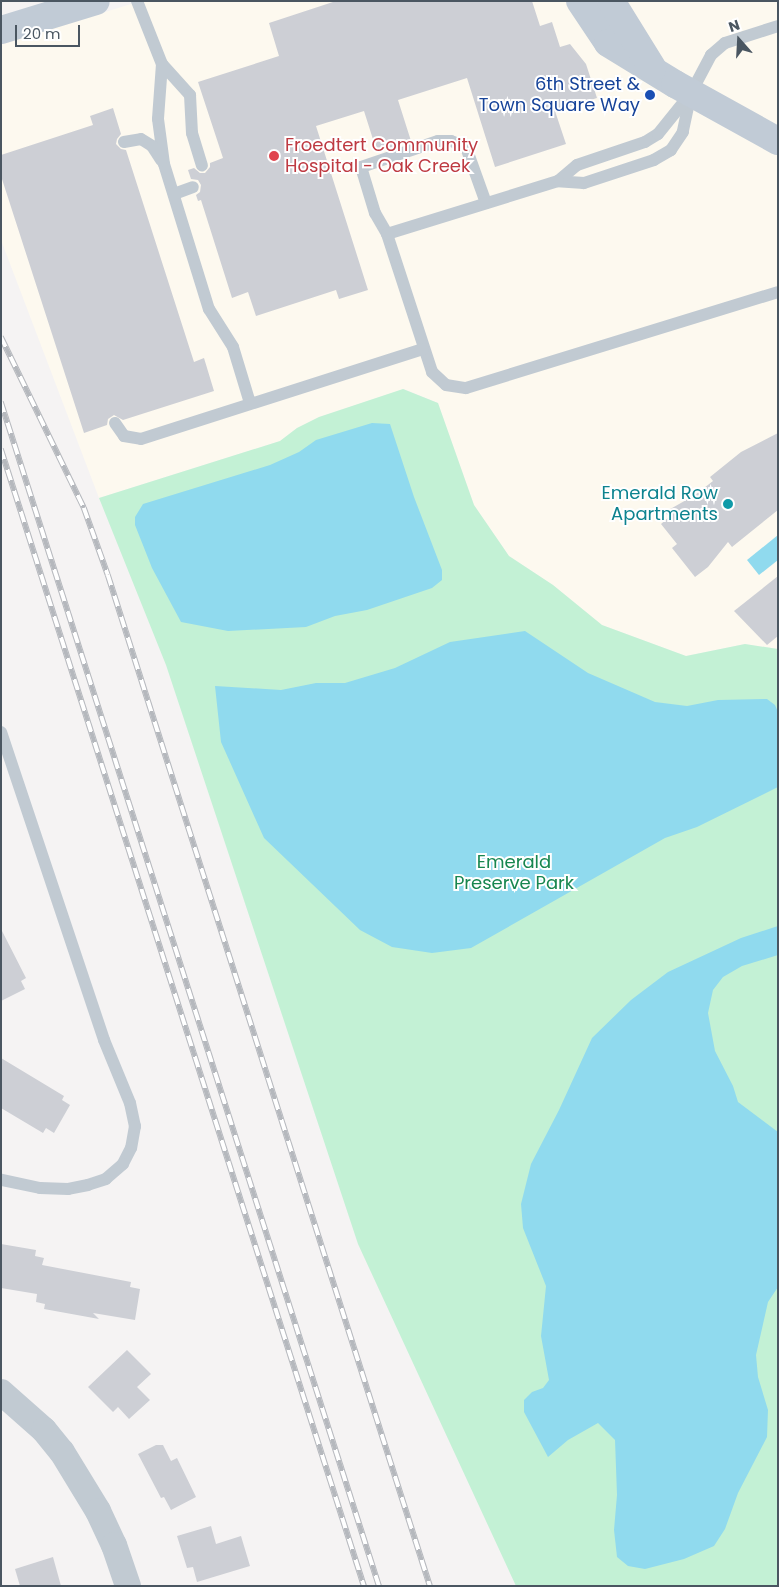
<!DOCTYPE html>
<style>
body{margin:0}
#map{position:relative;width:779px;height:1587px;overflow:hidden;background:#f5f3f3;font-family:Poppins,sans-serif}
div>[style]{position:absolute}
.commercial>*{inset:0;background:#fdf9ef}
.green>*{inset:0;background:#c3f1d5}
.water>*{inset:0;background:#90daee}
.building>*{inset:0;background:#cdcfd5}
.lane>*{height:12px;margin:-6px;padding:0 6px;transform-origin:6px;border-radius:6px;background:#c1cad2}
.street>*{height:26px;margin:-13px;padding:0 13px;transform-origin:13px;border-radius:13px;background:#c1cad2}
.secondary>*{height:28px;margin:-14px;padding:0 14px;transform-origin:14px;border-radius:14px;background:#c1cbd6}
.rail>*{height:5.5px;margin-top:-2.75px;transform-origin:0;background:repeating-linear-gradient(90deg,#fff 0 11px,#b5b8bd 0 22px);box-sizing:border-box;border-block:1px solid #b5b8bd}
.dots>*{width:14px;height:14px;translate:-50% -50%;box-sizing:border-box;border:2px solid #fff;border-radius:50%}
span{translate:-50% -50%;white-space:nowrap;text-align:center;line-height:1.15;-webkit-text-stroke:4px #fff;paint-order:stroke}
.transit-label{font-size:18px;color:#164399}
.right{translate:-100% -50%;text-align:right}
.health-label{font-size:18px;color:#be3a42}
.left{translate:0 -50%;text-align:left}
.culture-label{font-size:18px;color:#0d838f}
.park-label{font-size:18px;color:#17864f}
.frame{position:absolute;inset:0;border:2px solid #4a5661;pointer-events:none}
.north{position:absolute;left:714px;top:15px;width:50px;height:50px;-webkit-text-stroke:4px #fff;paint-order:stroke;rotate:341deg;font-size:14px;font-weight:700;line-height:20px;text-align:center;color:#4a5661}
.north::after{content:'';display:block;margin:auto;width:18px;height:22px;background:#4a5661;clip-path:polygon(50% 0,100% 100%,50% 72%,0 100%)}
.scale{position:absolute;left:15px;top:25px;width:65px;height:22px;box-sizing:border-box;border:2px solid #4a5661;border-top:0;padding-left:6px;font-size:15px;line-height:18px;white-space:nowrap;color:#4a5661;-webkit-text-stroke:4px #fff;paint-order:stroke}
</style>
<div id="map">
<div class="commercial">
<div style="clip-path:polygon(141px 1px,778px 1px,778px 649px,745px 644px,686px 656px,602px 625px,553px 585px,509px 556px,474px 505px,438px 403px,404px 389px,319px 417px,297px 428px,280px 441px,99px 498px,1px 240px,1px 44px)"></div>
</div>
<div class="green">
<div style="clip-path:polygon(403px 389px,438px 403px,474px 505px,509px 556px,553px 585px,602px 625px,686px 656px,745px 644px,778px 649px,778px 1586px,516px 1586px,358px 1244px,166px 665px,99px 498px,280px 441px,297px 428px,319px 417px)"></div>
</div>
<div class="water">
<div style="clip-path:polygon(372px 423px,390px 424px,414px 497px,442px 570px,442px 580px,432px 588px,367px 610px,335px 616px,306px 627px,228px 631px,181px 622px,152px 568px,135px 525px,135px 517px,143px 504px,270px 465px,299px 452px,316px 440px)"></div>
<div style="clip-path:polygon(778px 535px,778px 560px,759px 575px,747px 560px)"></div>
<div style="clip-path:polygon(525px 631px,588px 673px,655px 702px,687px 706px,718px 700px,767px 699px,775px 705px,778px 712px,778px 787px,697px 827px,665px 838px,471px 948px,432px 953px,392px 947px,360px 930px,264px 838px,221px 742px,215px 686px,281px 690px,316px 683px,345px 683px,395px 668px,450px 642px)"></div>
<div style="clip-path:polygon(778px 926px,778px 955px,742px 966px,723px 977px,713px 990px,708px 1013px,715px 1051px,733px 1086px,738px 1102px,778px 1132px,778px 1287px,768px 1302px,756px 1355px,758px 1377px,768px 1410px,767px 1437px,738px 1493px,725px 1529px,714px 1546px,684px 1559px,645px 1569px,628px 1566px,617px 1557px,614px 1530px,617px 1495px,615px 1440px,598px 1423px,568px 1440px,548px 1457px,524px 1412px,524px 1400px,532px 1392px,543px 1388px,549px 1380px,541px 1336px,546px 1286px,523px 1228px,521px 1204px,531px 1164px,559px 1110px,592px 1038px,631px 1000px,668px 972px,741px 938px)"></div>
</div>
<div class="building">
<div style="clip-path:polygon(336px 1px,532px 1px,540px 26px,552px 22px,560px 47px,570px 44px,586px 64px,597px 98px,555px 111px,566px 144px,495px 167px,467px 78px,398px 100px,411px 141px,377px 152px,364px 111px,316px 126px,368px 290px,339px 299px,336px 290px,256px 316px,248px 292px,232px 298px,201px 200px,198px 201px,196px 195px,200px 192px,201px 185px,198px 180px,191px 179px,188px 170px,194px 168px,200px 173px,205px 173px,210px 167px,210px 163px,223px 158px,198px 82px,279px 56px,269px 23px)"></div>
<div style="clip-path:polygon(113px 108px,121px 134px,117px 139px,116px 144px,121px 149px,126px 150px,194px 362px,204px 358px,214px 391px,123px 420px,114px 415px,108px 419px,107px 425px,84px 433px,1px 176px,1px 155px,93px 125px,90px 116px)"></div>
<div style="clip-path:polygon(778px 433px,778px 510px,732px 547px,728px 542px,708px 567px,695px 577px,672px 548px,677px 544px,661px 524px,669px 517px,665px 512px,695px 495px,713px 481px,710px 477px,741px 452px)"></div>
<div style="clip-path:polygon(778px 576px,778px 636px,767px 645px,734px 611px)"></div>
<div style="clip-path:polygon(1px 929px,26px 978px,21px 981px,25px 989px,1px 1001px)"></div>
<div style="clip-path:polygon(1px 1058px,64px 1096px,62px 1100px,70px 1105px,54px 1133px,46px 1128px,43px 1133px,1px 1108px)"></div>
<div style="clip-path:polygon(1px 1244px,36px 1250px,35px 1256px,44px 1258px,42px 1265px,131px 1282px,130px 1287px,140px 1289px,135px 1320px,93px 1313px,99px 1319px,44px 1309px,45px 1304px,36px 1302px,37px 1294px,1px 1288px)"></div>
<div style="clip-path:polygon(127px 1350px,151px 1374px,137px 1387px,150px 1400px,129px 1419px,118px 1407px,113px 1412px,88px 1387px)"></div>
<div style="clip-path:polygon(156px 1445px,163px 1445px,171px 1461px,177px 1458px,196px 1497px,171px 1510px,164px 1497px,161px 1498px,138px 1454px)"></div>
<div style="clip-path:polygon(211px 1526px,216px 1544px,241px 1536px,250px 1566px,197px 1582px,193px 1567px,187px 1568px,177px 1536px)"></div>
<div style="clip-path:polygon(53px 1557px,61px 1586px,20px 1586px,15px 1569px)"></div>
</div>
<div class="lane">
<div style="left:137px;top:1px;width:68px;rotate:68.4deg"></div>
<div style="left:162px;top:64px;width:55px;rotate:94.2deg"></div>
<div style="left:158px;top:119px;width:45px;rotate:82.4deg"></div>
<div style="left:164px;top:164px;width:152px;rotate:72.8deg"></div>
<div style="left:209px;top:309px;width:45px;rotate:57.7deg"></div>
<div style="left:233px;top:347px;width:59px;rotate:73.1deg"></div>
<div style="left:162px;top:64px;width:42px;rotate:47.9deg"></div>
<div style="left:190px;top:95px;width:38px;rotate:87deg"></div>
<div style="left:192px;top:133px;width:34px;rotate:73deg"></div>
<div style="left:691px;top:93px;width:40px;rotate:102deg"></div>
<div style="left:683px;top:132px;width:22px;rotate:124deg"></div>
<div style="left:671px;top:150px;width:20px;rotate:150deg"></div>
<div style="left:654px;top:160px;width:74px;rotate:161.8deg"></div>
<div style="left:584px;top:183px;width:26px;rotate:-176deg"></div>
<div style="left:558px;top:181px;width:25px;rotate:-40deg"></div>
<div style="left:577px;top:165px;width:72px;rotate:-18.7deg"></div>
<div style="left:645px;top:142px;width:15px;rotate:-32deg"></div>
<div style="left:658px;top:134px;width:53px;rotate:-51.2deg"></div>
<div style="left:691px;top:93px;width:43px;rotate:-62.2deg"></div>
<div style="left:711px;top:55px;width:18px;rotate:-41deg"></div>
<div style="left:725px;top:43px;width:56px;rotate:-17.8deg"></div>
<div style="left:124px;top:142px;width:17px;rotate:-10deg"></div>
<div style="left:141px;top:139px;width:13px;rotate:32deg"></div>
<div style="left:152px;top:146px;width:17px;rotate:57deg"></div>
<div style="left:174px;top:194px;width:20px;rotate:-20deg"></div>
<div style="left:486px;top:203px;width:59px;rotate:-109.7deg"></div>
<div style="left:466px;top:147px;width:16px;rotate:-158deg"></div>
<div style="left:451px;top:141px;width:13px;rotate:180deg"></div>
<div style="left:438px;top:141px;width:81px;rotate:161.3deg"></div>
<div style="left:361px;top:167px;width:48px;rotate:73.1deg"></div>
<div style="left:375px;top:213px;width:24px;rotate:60deg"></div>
<div style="left:387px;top:234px;width:145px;rotate:71.9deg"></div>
<div style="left:432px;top:372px;width:19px;rotate:43deg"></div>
<div style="left:446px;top:385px;width:20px;rotate:9deg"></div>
<div style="left:466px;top:388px;width:326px;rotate:-17.1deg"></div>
<div style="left:387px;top:234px;width:179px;rotate:-17.2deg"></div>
<div style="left:115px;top:423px;width:16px;rotate:55deg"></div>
<div style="left:124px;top:436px;width:17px;rotate:10deg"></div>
<div style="left:141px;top:439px;width:296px;rotate:-17.7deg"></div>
<div style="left:1px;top:732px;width:325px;rotate:71.5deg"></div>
<div style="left:104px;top:1040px;width:68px;rotate:67.6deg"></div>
<div style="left:130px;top:1103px;width:24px;rotate:78deg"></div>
<div style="left:135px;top:1126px;width:22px;rotate:100deg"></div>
<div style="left:131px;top:1148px;width:18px;rotate:117deg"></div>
<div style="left:123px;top:1164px;width:23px;rotate:139deg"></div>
<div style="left:106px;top:1179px;width:19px;rotate:162deg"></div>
<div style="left:88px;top:1185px;width:20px;rotate:169deg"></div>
<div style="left:68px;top:1189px;width:28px;rotate:-178deg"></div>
<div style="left:40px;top:1188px;width:40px;rotate:-168deg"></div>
</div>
<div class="street">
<div style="left:1px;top:1392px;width:57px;rotate:41.5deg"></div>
<div style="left:44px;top:1430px;width:28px;rotate:51deg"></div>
<div style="left:62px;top:1452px;width:69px;rotate:58.6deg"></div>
<div style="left:98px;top:1511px;width:38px;rotate:65deg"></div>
<div style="left:114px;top:1545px;width:43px;rotate:71.1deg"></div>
</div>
<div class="secondary">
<div style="left:580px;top:1px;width:50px;rotate:56.3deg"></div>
<div style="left:608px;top:43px;width:79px;rotate:31.5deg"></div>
<div style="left:675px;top:84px;width:118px;rotate:29deg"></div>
<div style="left:611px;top:1px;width:78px;rotate:58.2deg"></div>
<div style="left:1px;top:30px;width:99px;rotate:-17deg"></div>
</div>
<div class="rail">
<div style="left:1px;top:337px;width:190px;rotate:64.1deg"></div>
<div style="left:84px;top:508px;width:71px;rotate:70.3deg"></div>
<div style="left:108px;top:575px;width:1061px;rotate:72.33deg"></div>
<div style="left:1px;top:402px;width:1243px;rotate:72.29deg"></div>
<div style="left:1px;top:449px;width:1194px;rotate:72.29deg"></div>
</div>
<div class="dots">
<div style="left:650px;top:95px;background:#1a4fb4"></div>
<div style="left:274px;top:156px;background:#e0444e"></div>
<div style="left:728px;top:504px;background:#0f9aa8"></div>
</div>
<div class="transit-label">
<span class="right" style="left:640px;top:95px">6th Street &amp;<br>Town Square Way</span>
</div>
<div class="health-label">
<span class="left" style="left:285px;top:156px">Froedtert Community<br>Hospital - Oak Creek</span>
</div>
<div class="culture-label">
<span class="right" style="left:718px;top:504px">Emerald Row<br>Apartments</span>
</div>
<div class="park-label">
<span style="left:514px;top:873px">Emerald<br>Preserve Park</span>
</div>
<div class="frame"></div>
<div class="north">N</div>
<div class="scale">20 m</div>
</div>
